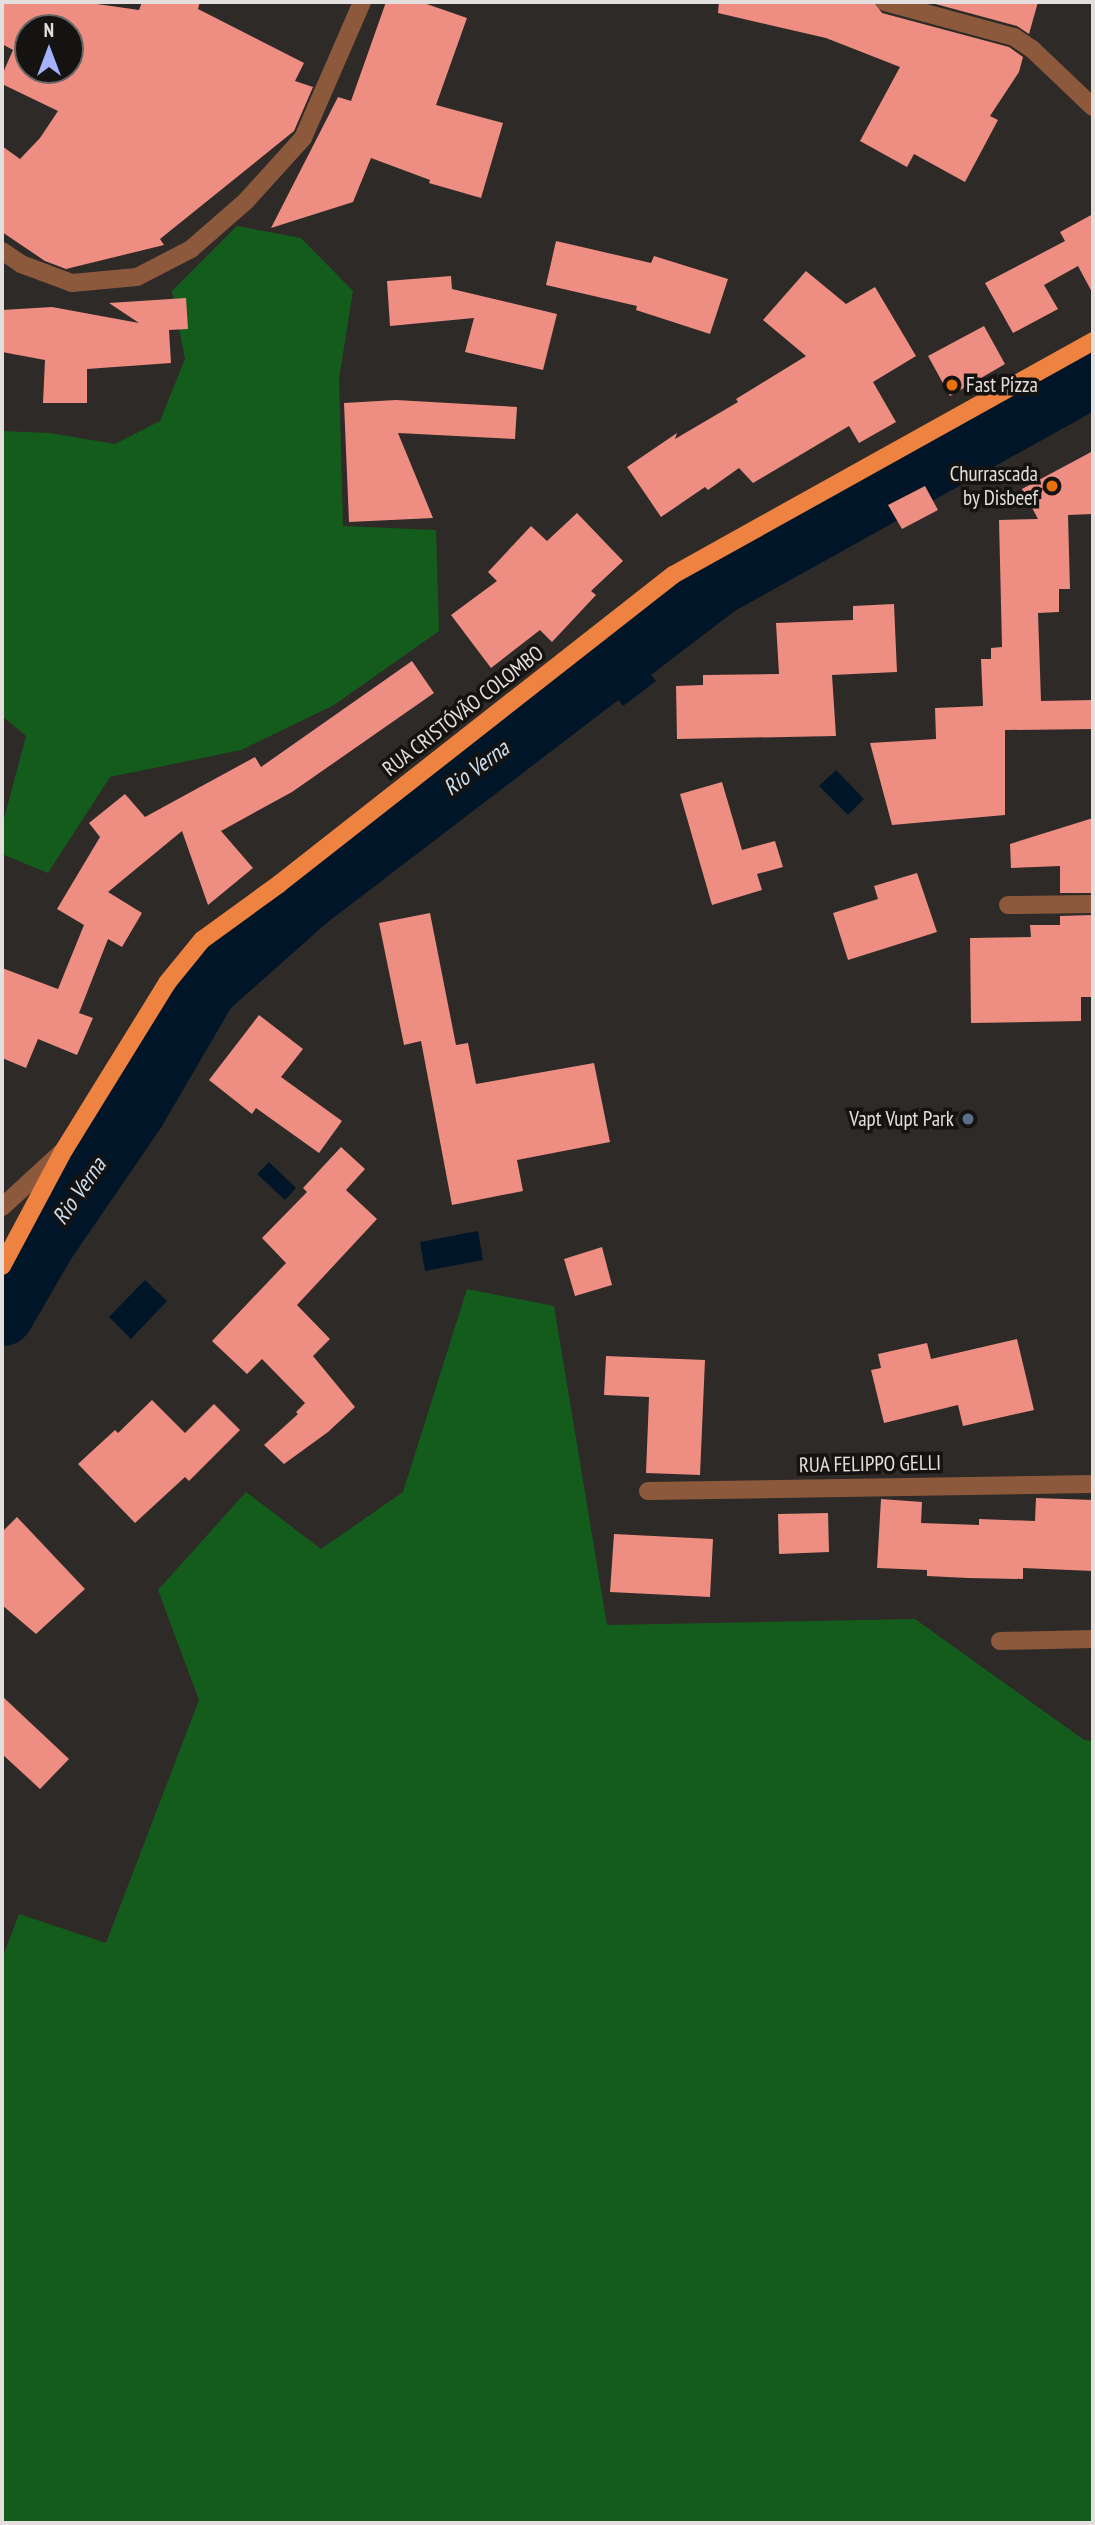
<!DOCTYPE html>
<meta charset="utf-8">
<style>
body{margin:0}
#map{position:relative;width:1095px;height:2525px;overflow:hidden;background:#2e2a28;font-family:"PT Sans Narrow",sans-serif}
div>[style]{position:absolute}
.green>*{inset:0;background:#145c1c}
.water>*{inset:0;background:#001628}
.river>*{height:63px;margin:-31.5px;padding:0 31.5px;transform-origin:31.5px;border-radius:31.5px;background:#001628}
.building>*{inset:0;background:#ee8d82}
.minor>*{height:18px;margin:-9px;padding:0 9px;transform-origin:9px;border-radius:9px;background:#8c593c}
.major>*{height:18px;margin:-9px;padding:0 9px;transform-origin:9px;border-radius:9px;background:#ed8241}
.dots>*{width:19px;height:19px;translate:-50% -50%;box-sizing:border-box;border:4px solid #151312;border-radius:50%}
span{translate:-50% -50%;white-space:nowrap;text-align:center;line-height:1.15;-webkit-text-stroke:7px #151312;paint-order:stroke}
.poi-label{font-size:21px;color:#e2dfde}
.left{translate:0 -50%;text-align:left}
.right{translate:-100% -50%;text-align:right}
.street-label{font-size:21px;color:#e2dfde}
.water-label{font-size:23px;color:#ccdfef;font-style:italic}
.frame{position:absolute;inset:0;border:4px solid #e2dfde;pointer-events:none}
.north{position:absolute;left:14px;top:14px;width:70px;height:70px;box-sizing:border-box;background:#151312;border:2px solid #676564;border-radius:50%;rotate:0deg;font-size:19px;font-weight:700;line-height:28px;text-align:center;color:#e2dfde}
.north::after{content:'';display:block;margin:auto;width:24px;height:32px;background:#a4b1fc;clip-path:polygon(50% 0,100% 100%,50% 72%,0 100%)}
</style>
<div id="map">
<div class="green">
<div style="clip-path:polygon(237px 226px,301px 238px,353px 291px,339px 379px,343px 526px,436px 530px,439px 631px,334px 705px,241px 750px,110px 777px,48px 873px,2px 854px,2px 826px,26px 736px,2px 716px,2px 431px,49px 433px,115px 444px,160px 421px,185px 359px,172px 291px)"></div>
<div style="clip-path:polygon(467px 1289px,554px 1306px,607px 1625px,915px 1619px,1084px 1740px,1093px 1741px,1093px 2523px,2px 2523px,2px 1959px,19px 1914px,106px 1943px,199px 1700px,158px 1590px,246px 1492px,321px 1549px,403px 1492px)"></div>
</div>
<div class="water">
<div style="clip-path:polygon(641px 663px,656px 681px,623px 706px,609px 688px)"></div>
<div style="clip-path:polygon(836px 770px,864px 799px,848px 815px,819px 786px)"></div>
<div style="clip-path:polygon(269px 1162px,296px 1188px,285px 1200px,257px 1174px)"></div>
<div style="clip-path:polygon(478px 1231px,483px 1260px,425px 1271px,420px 1242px)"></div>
<div style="clip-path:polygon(145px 1280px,167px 1301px,131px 1339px,109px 1317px)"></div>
</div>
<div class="river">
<div style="left:2px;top:1314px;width:82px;rotate:-60deg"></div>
<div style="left:43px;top:1243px;width:161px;rotate:-55.6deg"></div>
<div style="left:134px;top:1110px;width:143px;rotate:-59.7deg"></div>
<div style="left:206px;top:987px;width:132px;rotate:-41.6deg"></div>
<div style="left:305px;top:899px;width:519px;rotate:-37.4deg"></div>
<div style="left:717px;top:584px;width:430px;rotate:-29.1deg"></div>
</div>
<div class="building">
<div style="clip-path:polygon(evenodd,2px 2px,83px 2px,139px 10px,142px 2px,200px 2px,198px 9px,304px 63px,295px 81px,313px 87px,294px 131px,160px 239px,164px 245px,66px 269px,45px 261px,2px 232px,2px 146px,20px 159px,40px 138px,58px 111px,2px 84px,2px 75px,13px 50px,2px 44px,2px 2px,28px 28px,70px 28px,70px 70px,28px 70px,28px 28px)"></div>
<div style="clip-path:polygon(386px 2px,421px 2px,467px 18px,436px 105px,503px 123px,481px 198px,429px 183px,430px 180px,371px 158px,353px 202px,271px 228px,338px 97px,351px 101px)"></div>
<div style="clip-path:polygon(719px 2px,874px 2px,882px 13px,1009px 47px,1023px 57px,1019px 72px,990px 116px,998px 120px,965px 182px,914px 154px,907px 167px,860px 141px,900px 67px,826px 38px,718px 13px)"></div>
<div style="clip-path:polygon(928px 2px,1038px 2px,1029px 34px,1017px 26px)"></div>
<div style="clip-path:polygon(1093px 214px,1093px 294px,1078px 266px,1044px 285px,1058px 309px,1013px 333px,985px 283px,1065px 241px,1060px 232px)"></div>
<div style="clip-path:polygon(556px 241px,651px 263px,654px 256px,728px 279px,710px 334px,636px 310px,637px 306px,546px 285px)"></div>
<div style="clip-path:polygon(806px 271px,846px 304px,875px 287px,916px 356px,873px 382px,896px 422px,859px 443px,849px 426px,753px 483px,739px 468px,708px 490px,705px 487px,661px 517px,627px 467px,677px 433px,675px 439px,738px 402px,736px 399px,806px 356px,763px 320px)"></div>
<div style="clip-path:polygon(451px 276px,452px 289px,557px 314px,543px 370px,465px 352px,474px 318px,390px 326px,387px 281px)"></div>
<div style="clip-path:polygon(186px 298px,188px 329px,169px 330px,171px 363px,87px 369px,87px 403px,43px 403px,45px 360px,2px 352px,2px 310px,52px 307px,139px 323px,109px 303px)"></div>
<div style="clip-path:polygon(984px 326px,1005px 364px,950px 396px,928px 356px)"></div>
<div style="clip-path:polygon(396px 400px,517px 407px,515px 439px,398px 433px,433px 518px,349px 522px,344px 403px)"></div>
<div style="clip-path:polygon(1093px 451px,1093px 514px,1068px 515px,1070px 589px,1059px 589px,1059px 612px,1038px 613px,1041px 701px,1093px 700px,1093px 729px,1005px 730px,1005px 815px,892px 825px,870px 743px,936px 739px,935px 708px,983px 706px,981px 659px,991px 659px,991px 648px,1002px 647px,999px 520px,1038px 519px,1022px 489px)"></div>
<div style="clip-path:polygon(925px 486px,938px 510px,902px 529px,888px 505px)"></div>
<div style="clip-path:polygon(577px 513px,623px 561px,591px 591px,596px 595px,552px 642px,540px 630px,491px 668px,451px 615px,497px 581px,488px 572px,531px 526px,547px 541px)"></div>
<div style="clip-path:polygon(894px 604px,897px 672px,832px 675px,836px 736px,677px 739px,676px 686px,703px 685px,703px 675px,779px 674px,776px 623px,853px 620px,853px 606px)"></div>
<div style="clip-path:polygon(412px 661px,434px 693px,292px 792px,221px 831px,253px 868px,208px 905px,182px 831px,108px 892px,142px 913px,122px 947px,108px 939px,79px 1013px,93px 1018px,77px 1055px,38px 1039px,26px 1068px,2px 1058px,2px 968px,58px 989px,84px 925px,57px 909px,100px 837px,89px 823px,125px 794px,145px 817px,255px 757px,261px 767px)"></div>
<div style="clip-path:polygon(722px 782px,742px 850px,775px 841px,783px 867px,757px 874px,762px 890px,712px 905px,680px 794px)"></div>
<div style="clip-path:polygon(1093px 818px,1093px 893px,1060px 893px,1060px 866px,1011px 868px,1010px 844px)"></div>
<div style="clip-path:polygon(917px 873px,937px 932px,848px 960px,833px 913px,878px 899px,874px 886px)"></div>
<div style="clip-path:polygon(430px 913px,456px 1045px,468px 1043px,476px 1084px,594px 1063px,610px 1142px,517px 1160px,523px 1191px,452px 1205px,421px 1041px,404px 1045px,379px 923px)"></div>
<div style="clip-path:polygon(1093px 915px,1093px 997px,1081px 997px,1081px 1021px,971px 1023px,970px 938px,1031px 937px,1030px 925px,1060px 925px,1060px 916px)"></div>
<div style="clip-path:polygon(259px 1015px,303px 1049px,281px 1077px,342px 1121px,319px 1153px,256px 1108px,252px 1114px,209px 1080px)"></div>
<div style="clip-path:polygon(341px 1147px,365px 1169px,346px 1190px,377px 1219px,297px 1305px,330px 1339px,313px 1356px,355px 1407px,328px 1432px,284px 1464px,264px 1445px,298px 1414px,296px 1412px,305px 1403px,262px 1359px,247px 1374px,212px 1341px,286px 1263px,262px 1238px,307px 1192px,303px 1188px)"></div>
<div style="clip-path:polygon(602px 1247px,612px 1285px,575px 1296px,564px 1259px)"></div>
<div style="clip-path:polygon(1017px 1339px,1034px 1410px,963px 1426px,958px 1405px,884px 1423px,871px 1370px,881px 1368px,878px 1354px,927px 1343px,931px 1359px)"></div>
<div style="clip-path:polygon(606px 1356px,705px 1360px,700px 1475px,646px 1473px,649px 1397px,604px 1395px)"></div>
<div style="clip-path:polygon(152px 1400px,185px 1433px,214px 1404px,240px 1430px,189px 1481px,185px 1477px,135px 1523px,78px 1464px,115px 1430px,118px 1433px)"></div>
<div style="clip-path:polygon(1036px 1498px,1093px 1500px,1093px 1571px,1023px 1568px,1023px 1579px,968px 1578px,927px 1576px,927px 1570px,877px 1568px,881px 1499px,922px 1502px,921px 1523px,979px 1525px,979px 1519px,1035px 1521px)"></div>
<div style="clip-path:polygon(828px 1513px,829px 1552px,779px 1554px,778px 1514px)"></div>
<div style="clip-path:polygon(17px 1517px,85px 1589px,36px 1634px,2px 1605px,2px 1532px)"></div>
<div style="clip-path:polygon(614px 1534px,713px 1539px,710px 1597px,610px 1592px)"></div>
<div style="clip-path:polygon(2px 1696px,69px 1759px,40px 1789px,2px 1754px)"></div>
</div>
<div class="minor">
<div style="left:885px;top:2px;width:134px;rotate:15.2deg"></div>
<div style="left:1014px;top:37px;width:22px;rotate:34deg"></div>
<div style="left:1032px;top:49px;width:84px;rotate:43.6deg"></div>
<div style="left:2px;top:251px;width:23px;rotate:34deg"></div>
<div style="left:21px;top:264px;width:54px;rotate:20.4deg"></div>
<div style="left:72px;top:283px;width:65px;rotate:-5.3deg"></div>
<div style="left:137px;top:277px;width:61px;rotate:-27.4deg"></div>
<div style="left:191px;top:249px;width:73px;rotate:-41.1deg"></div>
<div style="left:246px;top:201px;width:85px;rotate:-47.9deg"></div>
<div style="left:303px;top:138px;width:148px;rotate:-66.5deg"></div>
<div style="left:1008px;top:905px;width:85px;rotate:-0.7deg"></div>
<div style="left:2px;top:1207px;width:80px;rotate:-42.5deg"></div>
<div style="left:648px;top:1491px;width:445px;rotate:-0.9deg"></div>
<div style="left:1000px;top:1641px;width:93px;rotate:-1.2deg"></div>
</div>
<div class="major">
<div style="left:2px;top:1266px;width:132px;rotate:-61.9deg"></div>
<div style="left:64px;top:1150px;width:196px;rotate:-58.3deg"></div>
<div style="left:167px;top:983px;width:55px;rotate:-50.9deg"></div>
<div style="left:202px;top:940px;width:95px;rotate:-36deg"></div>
<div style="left:279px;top:884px;width:501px;rotate:-38.11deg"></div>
<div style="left:673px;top:575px;width:481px;rotate:-29.1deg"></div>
</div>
<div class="dots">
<div style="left:952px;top:385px;background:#e8710a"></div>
<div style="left:1052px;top:486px;background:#e8710a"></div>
<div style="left:968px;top:1119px;background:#5c6f8a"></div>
</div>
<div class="poi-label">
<span class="left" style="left:966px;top:385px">Fast Pizza</span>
<span class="right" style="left:1038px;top:486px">Churrascada<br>by Disbeef</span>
<span class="right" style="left:954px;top:1119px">Vapt Vupt Park</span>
</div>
<div class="street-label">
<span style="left:463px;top:711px;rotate:-38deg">RUA CRISTÓVÃO COLOMBO</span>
<span style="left:870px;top:1464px;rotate:-1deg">RUA FELIPPO GELLI</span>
</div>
<div class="water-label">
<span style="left:476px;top:768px;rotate:-37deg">Rio Verna</span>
<span style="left:79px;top:1191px;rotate:-55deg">Rio Verna</span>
</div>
<div class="frame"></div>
<div class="north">N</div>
</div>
